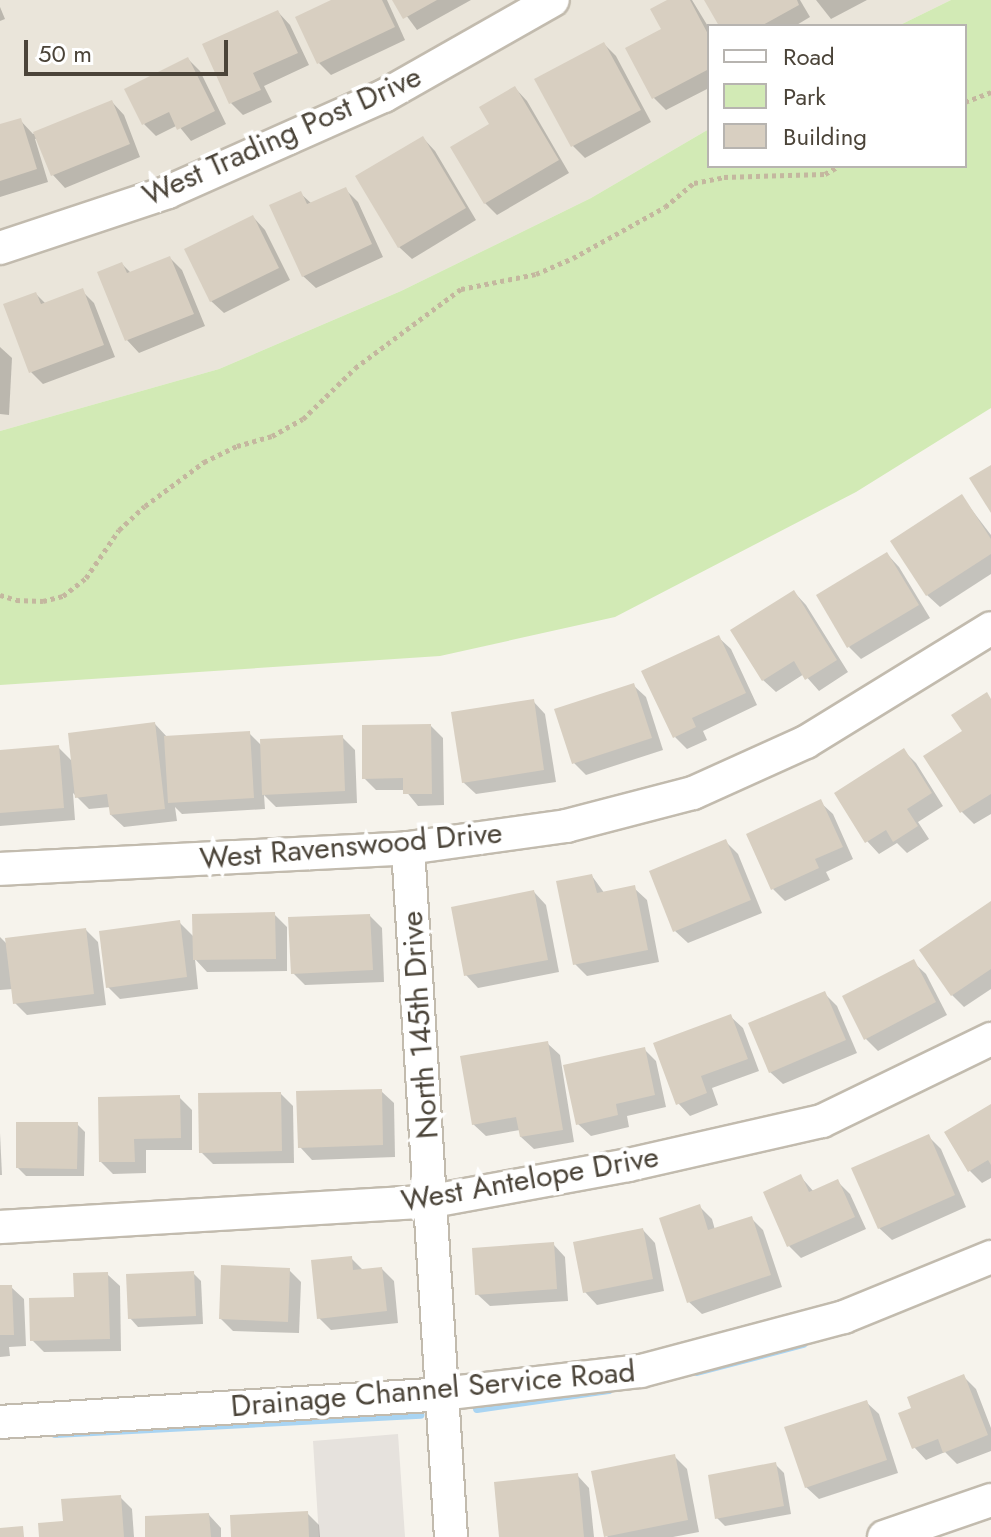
<!DOCTYPE html>
<style>
body{margin:0}
#map{position:relative;width:991px;height:1537px;overflow:hidden;background:#f6f3ec;font-family:Jost,sans-serif}
div>[style]{position:absolute}
.residential>*{inset:0;background:#eae5da}
.industrial>*{inset:0;background:#e6e2dd}
.green>*{inset:0;background:#d2eab5}
.shadow>*{inset:0;background:#0003}
.stream>*{height:8px;margin:-4px;padding:0 4px;transform-origin:4px;border-radius:4px;background:#a9d4f2}
.building>*{inset:0;background:#d8cfc1}
.path>*{height:5px;margin-top:-2.5px;transform-origin:0;background:repeating-linear-gradient(90deg,#c4b79f 0 4px,transparent 0 8px)}
.roads{filter:drop-shadow(2px 0 #c2bbae) drop-shadow(-2px 0 #c2bbae) drop-shadow(0 2px #c2bbae) drop-shadow(0 -2px #c2bbae)}
.minor>*{height:32px;margin:-16px;padding:0 16px;transform-origin:16px;border-radius:16px;background:#fff}
span{translate:-50% -50%;white-space:nowrap;text-align:center;line-height:1.15;-webkit-text-stroke:8px #fff;paint-order:stroke}
.street-label{font-size:30px;color:#4b4439}
.legend{position:absolute;left:707px;top:24px;width:260px;height:144px;box-sizing:border-box;background:#fff;border:2px solid #b7b4b0;margin:0;padding:10px 14px;list-style:none;font-size:24px;color:#4b4439}
.legend li{display:flex;align-items:center;gap:16px;height:40px}
.legend b{width:40px;border:2px solid #b7b4b0}
.scale{position:absolute;left:24px;top:40px;width:204px;height:36px;box-sizing:border-box;border:4px solid #4b4439;border-top:0;padding-left:10px;font-size:24px;line-height:28px;white-space:nowrap;color:#4b4439;-webkit-text-stroke:6px #fff;paint-order:stroke}
</style>
<div id="map">
<div class="residential">
<div style="clip-path:polygon(0 0,951px 0,898px 26px,709px 26px,709px 129px,591px 198px,401px 291px,219px 369px,0 431px)"></div>
</div>
<div class="industrial">
<div style="clip-path:polygon(398px 1434px,405px 1537px,319px 1537px,313px 1441px)"></div>
</div>
<div class="green">
<div style="clip-path:polygon(951px 0,991px 0,991px 408px,856px 492px,615px 617px,440px 656px,0 685px,0 431px,219px 369px,401px 291px,591px 198px,709px 129px,709px 166px,965px 166px,965px 26px,898px 26px)"></div>
</div>
<div class="shadow">
<div style="clip-path:polygon(336px 0,387px 0,405px 40px,331px 75px,319px 63px)"></div>
<div style="clip-path:polygon(395px 0,471px 0,417px 30px)"></div>
<div style="clip-path:polygon(671px 0,692px 0,709px 28px,709px 88px,666px 110px,654px 98px,628px 49px,664px 30px)"></div>
<div style="clip-path:polygon(707px 0,800px 0,810px 17px,795px 26px,721px 26px)"></div>
<div style="clip-path:polygon(816px 0,867px 0,831px 19px)"></div>
<div style="clip-path:polygon(0 7px,5px 19px,0 21px)"></div>
<div style="clip-path:polygon(278px 12px,290px 25px,309px 65px,264px 86px,272px 102px,243px 115px,231px 103px)"></div>
<div style="clip-path:polygon(604px 44px,616px 56px,651px 122px,585px 158px,573px 146px)"></div>
<div style="clip-path:polygon(188px 59px,200px 71px,226px 124px,191px 141px,178px 125px,156px 136px,144px 124px)"></div>
<div style="clip-path:polygon(515px 88px,527px 101px,569px 173px,497px 215px,485px 203px,492px 125px)"></div>
<div style="clip-path:polygon(112px 102px,124px 115px,140px 157px,65px 188px,53px 175px,38px 138px,35px 139px,48px 182px,0 197px,0 127px,20px 120px,33px 134px)"></div>
<div style="clip-path:polygon(423px 138px,435px 151px,476px 220px,412px 259px,399px 247px)"></div>
<div style="clip-path:polygon(345px 189px,358px 202px,383px 257px,316px 288px,303px 276px,300px 193px,312px 204px)"></div>
<div style="clip-path:polygon(253px 217px,265px 230px,290px 280px,224px 313px,211px 301px)"></div>
<div style="clip-path:polygon(170px 258px,182px 270px,205px 326px,139px 353px,127px 340px,122px 264px,132px 274px)"></div>
<div style="clip-path:polygon(82px 291px,94px 303px,115px 357px,43px 384px,31px 372px,36px 294px,46px 304px)"></div>
<div style="clip-path:polygon(0 347px,12px 358px,9px 415px,0 414px)"></div>
<div style="clip-path:polygon(962px 497px,991px 535px,991px 574px,940px 607px,927px 595px,893px 542px)"></div>
<div style="clip-path:polygon(887px 554px,899px 567px,930px 618px,861px 659px,849px 647px)"></div>
<div style="clip-path:polygon(794px 592px,806px 605px,848px 672px,819px 691px,804px 674px,776px 692px,763px 680px)"></div>
<div style="clip-path:polygon(718px 637px,731px 649px,757px 705px,703px 731px,707px 740px,687px 749px,675px 737px)"></div>
<div style="clip-path:polygon(633px 685px,646px 697px,663px 750px,586px 775px,574px 763px)"></div>
<div style="clip-path:polygon(991px 699px,991px 814px,974px 824px,962px 812px,926px 757px,965px 732px)"></div>
<div style="clip-path:polygon(533px 701px,545px 714px,556px 782px,476px 794px,463px 782px)"></div>
<div style="clip-path:polygon(155px 724px,168px 738px,249px 733px,262px 746px,342px 737px,355px 750px,357px 803px,276px 807px,264px 795px,265px 809px,182px 814px,175px 807px,177px 821px,124px 827px,111px 815px,110px 807px,89px 809px,73px 793px,75px 820px,0 826px,0 752px,58px 747px,73px 762px)"></div>
<div style="clip-path:polygon(431px 726px,443px 738px,444px 805px,418px 806px,405px 790px,376px 790px,364px 778px)"></div>
<div style="clip-path:polygon(904px 751px,916px 763px,943px 806px,918px 822px,929px 839px,907px 853px,897px 843px,879px 854px,867px 841px)"></div>
<div style="clip-path:polygon(820px 802px,833px 814px,853px 859px,826px 872px,830px 880px,785px 901px,773px 889px)"></div>
<div style="clip-path:polygon(726px 842px,738px 854px,762px 913px,688px 943px,675px 931px)"></div>
<div style="clip-path:polygon(592px 876px,605px 894px,634px 888px,647px 900px,659px 962px,587px 976px,575px 964px)"></div>
<div style="clip-path:polygon(534px 892px,546px 905px,559px 972px,478px 988px,466px 975px)"></div>
<div style="clip-path:polygon(991px 904px,991px 989px,964px 1007px,952px 995px)"></div>
<div style="clip-path:polygon(274px 914px,287px 927px,287px 971px,207px 972px,195px 959px,198px 989px,120px 999px,108px 987px,179px 922px,195px 938px)"></div>
<div style="clip-path:polygon(370px 916px,382px 928px,384px 982px,305px 985px,293px 973px)"></div>
<div style="clip-path:polygon(86px 930px,98px 942px,106px 1005px,27px 1015px,15px 1003px,13px 989px,0 990px,0 937px,8px 945px)"></div>
<div style="clip-path:polygon(913px 962px,926px 974px,947px 1015px,878px 1051px,865px 1038px)"></div>
<div style="clip-path:polygon(824px 993px,837px 1006px,857px 1053px,783px 1084px,770px 1072px)"></div>
<div style="clip-path:polygon(730px 1016px,743px 1028px,759px 1071px,712px 1088px,718px 1105px,690px 1116px,678px 1103px)"></div>
<div style="clip-path:polygon(547px 1043px,560px 1055px,574px 1142px,534px 1149px,521px 1137px,520px 1130px,486px 1136px,473px 1124px)"></div>
<div style="clip-path:polygon(644px 1049px,656px 1061px,666px 1107px,627px 1116px,629px 1127px,591px 1136px,578px 1124px)"></div>
<div style="clip-path:polygon(381px 1091px,394px 1103px,395px 1157px,312px 1160px,300px 1147px)"></div>
<div style="clip-path:polygon(281px 1094px,293px 1106px,294px 1163px,213px 1164px,201px 1152px)"></div>
<div style="clip-path:polygon(179px 1097px,192px 1110px,192px 1150px,146px 1150px,146px 1173px,113px 1174px,101px 1162px)"></div>
<div style="clip-path:polygon(991px 1106px,991px 1178px,982px 1183px,970px 1171px,947px 1133px)"></div>
<div style="clip-path:polygon(77px 1124px,85px 1132px,84px 1176px,26px 1176px,18px 1168px)"></div>
<div style="clip-path:polygon(0 1133px,2px 1175px,0 1175px)"></div>
<div style="clip-path:polygon(928px 1136px,941px 1149px,966px 1207px,892px 1240px,879px 1228px)"></div>
<div style="clip-path:polygon(801px 1177px,814px 1192px,838px 1182px,850px 1194px,866px 1229px,801px 1258px,789px 1246px)"></div>
<div style="clip-path:polygon(700px 1207px,712px 1219px,715px 1230px,751px 1218px,763px 1230px,782px 1287px,702px 1314px,689px 1302px)"></div>
<div style="clip-path:polygon(643px 1230px,655px 1243px,664px 1291px,597px 1305px,585px 1292px)"></div>
<div style="clip-path:polygon(553px 1244px,565px 1257px,568px 1301px,490px 1306px,477px 1294px)"></div>
<div style="clip-path:polygon(351px 1258px,364px 1271px,382px 1269px,394px 1281px,398px 1323px,331px 1330px,319px 1318px)"></div>
<div style="clip-path:polygon(289px 1270px,301px 1282px,299px 1333px,233px 1331px,221px 1319px)"></div>
<div style="clip-path:polygon(193px 1273px,201px 1281px,203px 1324px,138px 1327px,130px 1318px)"></div>
<div style="clip-path:polygon(107px 1274px,120px 1286px,121px 1351px,44px 1352px,32px 1340px)"></div>
<div style="clip-path:polygon(0 1287px,11px 1287px,24px 1299px,26px 1346px,9px 1347px,10px 1356px,0 1357px)"></div>
<div style="clip-path:polygon(963px 1376px,976px 1389px,991px 1428px,991px 1451px,957px 1464px,945px 1452px,926px 1460px,914px 1447px)"></div>
<div style="clip-path:polygon(866px 1402px,879px 1414px,898px 1473px,819px 1499px,806px 1487px)"></div>
<div style="clip-path:polygon(674px 1456px,687px 1469px,699px 1532px,673px 1537px,607px 1537px)"></div>
<div style="clip-path:polygon(776px 1465px,784px 1473px,791px 1514px,725px 1526px,717px 1518px)"></div>
<div style="clip-path:polygon(577px 1475px,589px 1488px,594px 1537px,501px 1537px)"></div>
<div style="clip-path:polygon(120px 1497px,132px 1509px,134px 1537px,41px 1537px)"></div>
<div style="clip-path:polygon(307px 1513px,319px 1525px,320px 1537px,233px 1537px)"></div>
<div style="clip-path:polygon(209px 1515px,221px 1528px,221px 1537px,147px 1537px)"></div>
</div>
<div class="stream">
<div style="left:697px;top:1372px;width:110px;rotate:-14.8deg"></div>
<div style="left:477px;top:1409px;width:133px;rotate:-8.2deg"></div>
<div style="left:55px;top:1434px;width:366px;rotate:-3deg"></div>
</div>
<div class="building">
<div style="clip-path:polygon(331px 0,382px 0,395px 27px,317px 64px,295px 17px)"></div>
<div style="clip-path:polygon(392px 0,437px 0,403px 19px)"></div>
<div style="clip-path:polygon(667px 0,690px 0,709px 36px,709px 69px,652px 99px,625px 48px,661px 29px,650px 9px)"></div>
<div style="clip-path:polygon(704px 0,797px 0,799px 5px,761px 26px,719px 26px)"></div>
<div style="clip-path:polygon(278px 10px,298px 53px,253px 73px,261px 90px,229px 104px,202px 44px)"></div>
<div style="clip-path:polygon(604px 42px,641px 110px,571px 147px,534px 79px)"></div>
<div style="clip-path:polygon(188px 57px,215px 111px,177px 130px,169px 112px,142px 125px,124px 89px)"></div>
<div style="clip-path:polygon(515px 86px,559px 160px,484px 204px,450px 147px,489px 124px,479px 107px)"></div>
<div style="clip-path:polygon(112px 100px,130px 144px,51px 176px,33px 132px)"></div>
<div style="clip-path:polygon(21px 118px,37px 169px,0 181px,0 124px)"></div>
<div style="clip-path:polygon(423px 136px,466px 208px,398px 248px,355px 176px)"></div>
<div style="clip-path:polygon(346px 187px,372px 244px,302px 277px,269px 205px,301px 191px,307px 204px)"></div>
<div style="clip-path:polygon(253px 215px,279px 268px,210px 302px,184px 249px)"></div>
<div style="clip-path:polygon(170px 256px,194px 314px,125px 341px,97px 272px,122px 262px,127px 273px)"></div>
<div style="clip-path:polygon(83px 288px,104px 345px,29px 373px,3px 304px,36px 292px,41px 304px)"></div>
<div style="clip-path:polygon(991px 465px,991px 513px,969px 478px)"></div>
<div style="clip-path:polygon(962px 494px,991px 539px,991px 554px,926px 596px,890px 541px)"></div>
<div style="clip-path:polygon(887px 552px,919px 605px,847px 648px,816px 595px)"></div>
<div style="clip-path:polygon(794px 590px,837px 660px,805px 680px,794px 661px,762px 681px,730px 630px)"></div>
<div style="clip-path:polygon(719px 635px,746px 693px,692px 718px,696px 727px,673px 738px,641px 671px)"></div>
<div style="clip-path:polygon(634px 683px,652px 738px,572px 764px,554px 709px)"></div>
<div style="clip-path:polygon(987px 692px,991px 699px,991px 794px,960px 813px,923px 756px,962px 731px,951px 715px)"></div>
<div style="clip-path:polygon(534px 699px,544px 770px,462px 783px,451px 712px)"></div>
<div style="clip-path:polygon(155px 722px,165px 809px,110px 815px,107px 794px,75px 798px,68px 733px)"></div>
<div style="clip-path:polygon(431px 724px,432px 794px,403px 794px,403px 778px,362px 779px,362px 725px)"></div>
<div style="clip-path:polygon(250px 731px,254px 798px,168px 803px,164px 736px)"></div>
<div style="clip-path:polygon(343px 735px,345px 791px,262px 795px,260px 739px)"></div>
<div style="clip-path:polygon(59px 745px,64px 808px,0 813px,0 750px)"></div>
<div style="clip-path:polygon(904px 748px,932px 793px,907px 809px,918px 826px,893px 842px,886px 830px,865px 843px,834px 793px)"></div>
<div style="clip-path:polygon(821px 799px,843px 847px,815px 859px,819px 868px,771px 890px,746px 834px)"></div>
<div style="clip-path:polygon(726px 839px,751px 900px,673px 932px,649px 871px)"></div>
<div style="clip-path:polygon(592px 874px,597px 893px,635px 885px,648px 950px,573px 965px,556px 881px)"></div>
<div style="clip-path:polygon(534px 890px,548px 960px,464px 976px,451px 907px)"></div>
<div style="clip-path:polygon(991px 901px,991px 969px,951px 996px,919px 950px)"></div>
<div style="clip-path:polygon(275px 912px,276px 959px,193px 960px,192px 914px)"></div>
<div style="clip-path:polygon(370px 914px,373px 970px,291px 974px,288px 917px)"></div>
<div style="clip-path:polygon(180px 920px,187px 977px,106px 988px,99px 931px)"></div>
<div style="clip-path:polygon(86px 928px,94px 994px,13px 1004px,5px 938px)"></div>
<div style="clip-path:polygon(914px 959px,936px 1002px,864px 1040px,842px 996px)"></div>
<div style="clip-path:polygon(825px 991px,846px 1040px,769px 1073px,748px 1023px)"></div>
<div style="clip-path:polygon(731px 1014px,748px 1059px,701px 1076px,707px 1093px,676px 1105px,653px 1043px)"></div>
<div style="clip-path:polygon(548px 1041px,563px 1130px,520px 1137px,516px 1117px,472px 1125px,460px 1056px)"></div>
<div style="clip-path:polygon(645px 1047px,655px 1095px,616px 1104px,618px 1115px,576px 1125px,563px 1065px)"></div>
<div style="clip-path:polygon(382px 1089px,383px 1145px,298px 1148px,296px 1091px)"></div>
<div style="clip-path:polygon(281px 1092px,282px 1151px,199px 1153px,198px 1093px)"></div>
<div style="clip-path:polygon(180px 1095px,181px 1138px,134px 1139px,135px 1162px,99px 1162px,98px 1097px)"></div>
<div style="clip-path:polygon(991px 1104px,991px 1165px,988px 1160px,968px 1172px,944px 1132px)"></div>
<div style="clip-path:polygon(16px 1122px,78px 1122px,77px 1169px,16px 1168px)"></div>
<div style="clip-path:polygon(929px 1134px,955px 1195px,878px 1229px,851px 1168px)"></div>
<div style="clip-path:polygon(801px 1174px,809px 1192px,838px 1179px,855px 1217px,787px 1247px,763px 1192px)"></div>
<div style="clip-path:polygon(700px 1204px,708px 1230px,752px 1216px,771px 1275px,687px 1303px,659px 1218px)"></div>
<div style="clip-path:polygon(643px 1228px,653px 1279px,583px 1293px,573px 1242px)"></div>
<div style="clip-path:polygon(554px 1242px,557px 1289px,475px 1295px,472px 1248px)"></div>
<div style="clip-path:polygon(352px 1256px,353px 1270px,382px 1267px,387px 1311px,317px 1319px,311px 1260px)"></div>
<div style="clip-path:polygon(221px 1265px,290px 1268px,288px 1322px,219px 1319px)"></div>
<div style="clip-path:polygon(194px 1271px,196px 1316px,128px 1319px,126px 1274px)"></div>
<div style="clip-path:polygon(108px 1272px,110px 1339px,30px 1341px,29px 1298px,74px 1297px,73px 1273px)"></div>
<div style="clip-path:polygon(0 1285px,12px 1285px,14px 1335px,0 1335px)"></div>
<div style="clip-path:polygon(964px 1374px,988px 1435px,943px 1453px,938px 1439px,912px 1449px,898px 1413px,911px 1408px,907px 1397px)"></div>
<div style="clip-path:polygon(867px 1400px,887px 1460px,805px 1488px,784px 1427px)"></div>
<div style="clip-path:polygon(675px 1454px,688px 1520px,604px 1537px,591px 1471px)"></div>
<div style="clip-path:polygon(776px 1462px,784px 1506px,715px 1519px,708px 1475px)"></div>
<div style="clip-path:polygon(578px 1473px,584px 1537px,499px 1537px,494px 1482px)"></div>
<div style="clip-path:polygon(121px 1495px,124px 1537px,39px 1537px,38px 1523px,63px 1521px,61px 1499px)"></div>
<div style="clip-path:polygon(308px 1511px,309px 1537px,231px 1537px,230px 1515px)"></div>
<div style="clip-path:polygon(209px 1513px,211px 1537px,145px 1537px,145px 1516px)"></div>
<div style="clip-path:polygon(23px 1526px,24px 1537px,0 1537px,0 1528px)"></div>
</div>
<div class="path">
<div style="left:965px;top:102px;width:28px;rotate:-21deg"></div>
<div style="left:0;top:595px;width:17px;rotate:17deg"></div>
<div style="left:16px;top:600px;width:27px;rotate:2deg"></div>
<div style="left:43px;top:601px;width:21px;rotate:-14deg"></div>
<div style="left:63px;top:596px;width:29px;rotate:-38deg"></div>
<div style="left:86px;top:578px;width:58px;rotate:-55.5deg"></div>
<div style="left:119px;top:530px;width:35px;rotate:-43deg"></div>
<div style="left:145px;top:506px;width:74px;rotate:-36.7deg"></div>
<div style="left:204px;top:462px;width:37px;rotate:-26deg"></div>
<div style="left:237px;top:446px;width:36px;rotate:-16deg"></div>
<div style="left:272px;top:436px;width:35px;rotate:-29deg"></div>
<div style="left:303px;top:419px;width:73px;rotate:-44.4deg"></div>
<div style="left:355px;top:368px;width:132px;rotate:-36.7deg"></div>
<div style="left:461px;top:289px;width:76px;rotate:-11.3deg"></div>
<div style="left:536px;top:274px;width:40px;rotate:-23.4deg"></div>
<div style="left:573px;top:258px;width:105px;rotate:-29deg"></div>
<div style="left:665px;top:207px;width:38px;rotate:-40deg"></div>
<div style="left:694px;top:183px;width:31px;rotate:-11deg"></div>
<div style="left:724px;top:177px;width:101px;rotate:-1.7deg"></div>
<div style="left:825px;top:174px;width:16px;rotate:-30deg"></div>
</div>
<div class="roads">
<div class="minor">
<div style="left:0;top:248px;width:177px;rotate:-18.4deg"></div>
<div style="left:168px;top:192px;width:236px;rotate:-24deg"></div>
<div style="left:384px;top:96px;width:194px;rotate:-29.6deg"></div>
<div style="left:408px;top:848px;width:690px;rotate:86.43deg"></div>
<div style="left:0;top:869px;width:409px;rotate:-2.9deg"></div>
<div style="left:408px;top:848px;width:160px;rotate:-7.9deg"></div>
<div style="left:566px;top:826px;width:131px;rotate:-14.6deg"></div>
<div style="left:693px;top:793px;width:124px;rotate:-24.3deg"></div>
<div style="left:806px;top:742px;width:217px;rotate:-31.6deg"></div>
<div style="left:0;top:1227px;width:433px;rotate:-3.4deg"></div>
<div style="left:432px;top:1201px;width:199px;rotate:-10.4deg"></div>
<div style="left:628px;top:1165px;width:199px;rotate:-12.8deg"></div>
<div style="left:822px;top:1121px;width:188px;rotate:-25.9deg"></div>
<div style="left:0;top:1422px;width:442px;rotate:-3.6deg"></div>
<div style="left:441px;top:1394px;width:201px;rotate:-6.6deg"></div>
<div style="left:641px;top:1371px;width:210px;rotate:-14.9deg"></div>
<div style="left:844px;top:1317px;width:159px;rotate:-22.2deg"></div>
<div style="left:884px;top:1537px;width:113px;rotate:-19.1deg"></div>
</div>
</div>
<div class="street-label">
<span style="left:282px;top:136px;rotate:-24deg">West Trading Post Drive</span>
<span style="left:351px;top:846px;rotate:-5deg">West Ravenswood Drive</span>
<span style="left:420px;top:1025px;rotate:-94deg">North 145th Drive</span>
<span style="left:530px;top:1179px;rotate:-10deg">West Antelope Drive</span>
<span style="left:433px;top:1389px;rotate:-5deg">Drainage Channel Service Road</span>
</div>
<ul class="legend">
<li><b style="height:10px;background:#fff"></b>Road</li>
<li><b style="height:22px;background:#d2eab5"></b>Park</li>
<li><b style="height:22px;background:#d8cfc1"></b>Building</li>
</ul>
<div class="scale">50 m</div>
</div>
